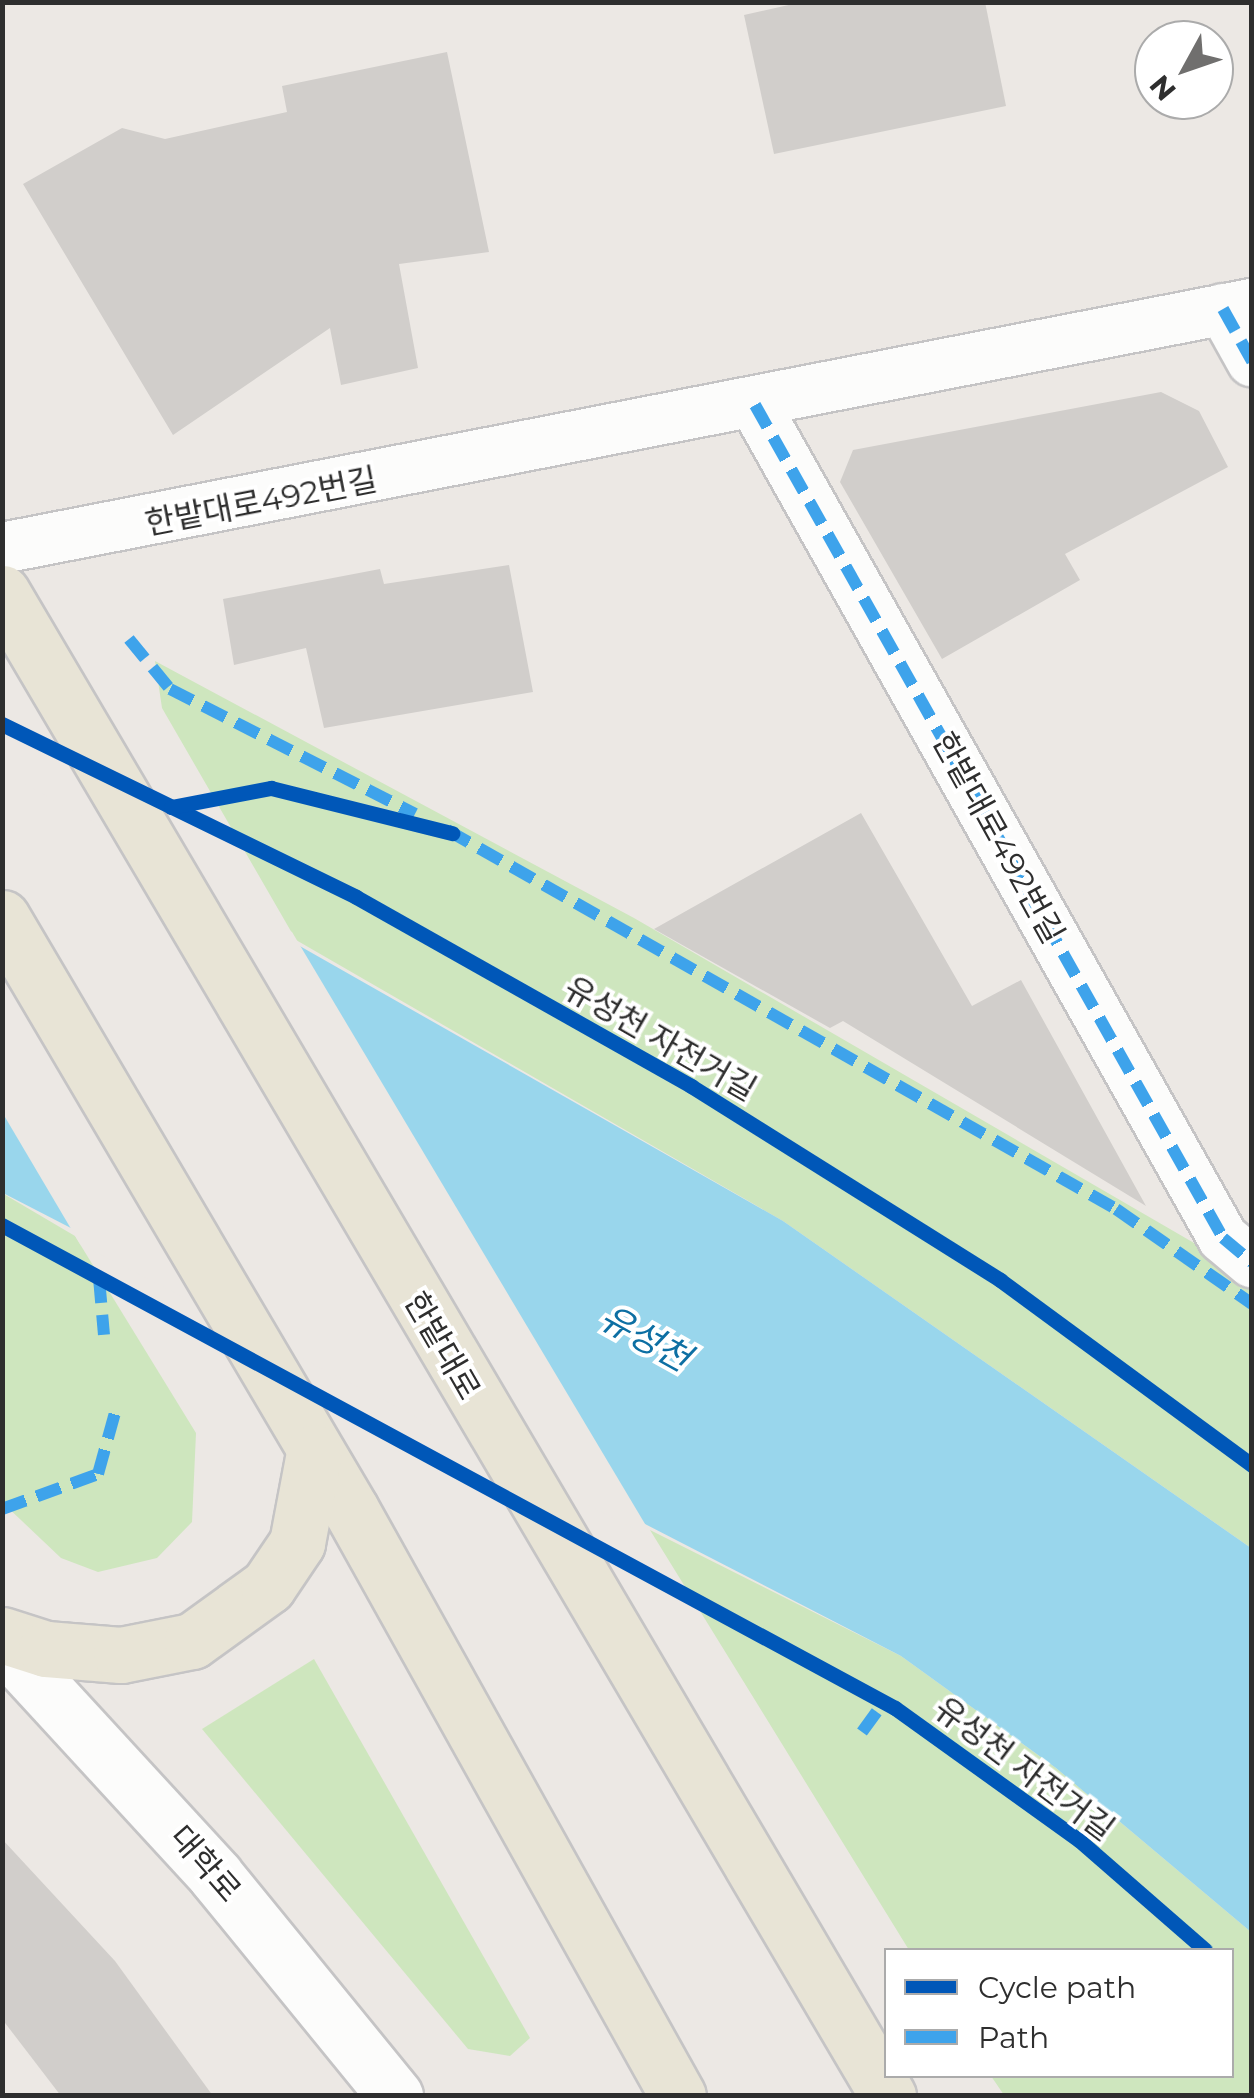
<!DOCTYPE html>
<meta charset="utf-8">
<style>
body{margin:0}
#map{position:relative;width:1254px;height:2098px;overflow:hidden;background:#ece8e4;font-family:Montserrat,"Noto Sans KR",sans-serif}
div>[style]{position:absolute}
.green>*{inset:0;background:#cee6be}
.water>*{inset:0;background:#99d6ec}
.pier>*{inset:0;background:#ece8e4}
.building>*{inset:0;background:#d1cecb}
.roads{filter:drop-shadow(2px 0 #c5c4c5) drop-shadow(-2px 0 #c5c4c5) drop-shadow(0 2px #c5c4c5) drop-shadow(0 -2px #c5c4c5)}
.street>*{height:50px;margin:-25px;padding:0 25px;transform-origin:25px;border-radius:25px;background:#fcfcfb}
.secondary>*{height:55px;margin:-27.5px;padding:0 27.5px;transform-origin:27.5px;border-radius:27.5px;background:#fcfcfb}
.primary>*{height:55px;margin:-27.5px;padding:0 27.5px;transform-origin:27.5px;border-radius:27.5px;background:#e8e4d6}
.quiet>*{height:12px;margin-top:-6px;transform-origin:0;background:repeating-linear-gradient(90deg,#3ea3eb 0 25px,transparent 0 37px)}
.cycleway>*{height:15px;margin:-7.5px;padding:0 7.5px;transform-origin:7.5px;border-radius:7.5px;background:#0057b8}
span{translate:-50% -50%;white-space:nowrap;text-align:center;line-height:1.15;-webkit-text-stroke:8px #fff;paint-order:stroke}
.street-label{font-size:32px;color:#2e2e2e}
.water-label{font-size:35px;color:#0d6fa3;font-style:italic}
.frame{position:absolute;inset:0;border:5px solid #2e2e2e;pointer-events:none}
.legend{position:absolute;left:884px;top:1948px;width:350px;height:130px;box-sizing:border-box;background:#fff;border:2px solid #ababab;margin:0;padding:12px 18px;list-style:none;font-size:30px;color:#2e2e2e}
.legend li{display:flex;align-items:center;gap:20px;height:50px}
.legend b{width:50px;border:2px solid #ababab}
.north{position:absolute;left:1134px;top:20px;width:100px;height:100px;box-sizing:border-box;background:#fff;border:2px solid #ababab;border-radius:50%;rotate:230deg;font-size:28px;font-weight:700;line-height:40px;text-align:center;color:#2e2e2e}
.north::after{content:'';display:block;margin:auto;width:35px;height:45px;background:#706f6e;clip-path:polygon(50% 0,100% 100%,50% 72%,0 100%)}
</style>
<div id="map">
<div class="green">
<div style="clip-path:polygon(155px 661px,634px 918px,1251px 1276px,1251px 1548px,783px 1221px,296px 940px,162px 708px)"></div>
<div style="clip-path:polygon(2px 1193px,75px 1236px,196px 1433px,192px 1522px,157px 1558px,98px 1572px,61px 1558px,3px 1503px)"></div>
<div style="clip-path:polygon(650px 1530px,901px 1656px,1056px 1768px,1251px 1932px,1251px 2095px,1004px 2095px,991px 2076px,1232px 2076px,1232px 1950px,909px 1950px)"></div>
<div style="clip-path:polygon(314px 1659px,530px 2038px,510px 2056px,468px 2049px,202px 1729px)"></div>
</div>
<div class="water">
<div style="clip-path:polygon(3px 777px,783px 1221px,1251px 1548px,1251px 1932px,1056px 1768px,901px 1656px,3px 1193px)"></div>
</div>
<div class="pier">
<div style="clip-path:polygon(3px 772px,292px 932px,654px 1539px,80px 1244px,2px 1112px)"></div>
</div>
<div class="building">
<div style="clip-path:polygon(802px 2px,985px 2px,1006px 106px,774px 154px,744px 15px)"></div>
<div style="clip-path:polygon(447px 52px,489px 252px,399px 264px,418px 368px,341px 385px,330px 328px,173px 435px,23px 184px,122px 128px,165px 139px,287px 112px,282px 86px)"></div>
<div style="clip-path:polygon(1161px 392px,1199px 411px,1228px 467px,1065px 554px,1080px 580px,942px 659px,840px 482px,853px 450px)"></div>
<div style="clip-path:polygon(509px 565px,533px 692px,324px 728px,306px 648px,234px 665px,223px 599px,380px 569px,384px 584px)"></div>
<div style="clip-path:polygon(861px 813px,972px 1006px,1021px 980px,1146px 1206px,843px 1021px,830px 1028px,654px 929px)"></div>
<div style="clip-path:polygon(2px 1839px,115px 1961px,213px 2096px,61px 2096px,2px 2019px)"></div>
</div>
<div class="roads">
<div class="street">
<div style="left:1223px;top:309px;width:60px;rotate:60.9deg"></div>
<div style="left:755px;top:405px;width:955px;rotate:60.67deg"></div>
<div style="left:1223px;top:1238px;width:38px;rotate:40deg"></div>
<div style="left:2px;top:548px;width:1274px;rotate:-11.05deg"></div>
</div>
<div class="secondary">
<div style="left:2px;top:1643px;width:315px;rotate:47.4deg"></div>
<div style="left:215px;top:1875px;width:285px;rotate:50.8deg"></div>
</div>
<div class="primary">
<div style="left:2px;top:593px;width:1745px;rotate:59.48deg"></div>
<div style="left:2px;top:918px;width:687px;rotate:59.48deg"></div>
<div style="left:351px;top:1510px;width:671px;rotate:60.84deg"></div>
<div style="left:2px;top:1635px;width:46px;rotate:17.7deg"></div>
<div style="left:46px;top:1649px;width:75px;rotate:4.6deg"></div>
<div style="left:121px;top:1655px;width:72px;rotate:-11.2deg"></div>
<div style="left:192px;top:1641px;width:94px;rotate:-35.9deg"></div>
<div style="left:268px;top:1586px;width:52px;rotate:-56deg"></div>
<div style="left:297px;top:1543px;width:92px;rotate:-79.3deg"></div>
</div>
</div>
<div class="quiet">
<div style="left:1223px;top:309px;width:60px;rotate:60.9deg"></div>
<div style="left:755px;top:405px;width:955px;rotate:60.67deg"></div>
<div style="left:1223px;top:1238px;width:38px;rotate:40deg"></div>
<div style="left:129px;top:639px;width:65px;rotate:50.6deg"></div>
<div style="left:170px;top:689px;width:275px;rotate:27deg"></div>
<div style="left:447px;top:830px;width:769px;rotate:29.53deg"></div>
<div style="left:1116px;top:1209px;width:166px;rotate:34.9deg"></div>
<div style="left:99px;top:1278px;width:57px;rotate:85deg"></div>
<div style="left:2px;top:1509px;width:102px;rotate:-20deg"></div>
<div style="left:98px;top:1474px;width:67px;rotate:-74.5deg"></div>
<div style="left:862px;top:1732px;width:36px;rotate:-54deg"></div>
</div>
<div class="cycleway">
<div style="left:2px;top:724px;width:394px;rotate:26deg"></div>
<div style="left:356px;top:897px;width:385px;rotate:29.4deg"></div>
<div style="left:691px;top:1086px;width:365px;rotate:32.1deg"></div>
<div style="left:1000px;top:1280px;width:313px;rotate:36.3deg"></div>
<div style="left:171px;top:807px;width:102px;rotate:-10.8deg"></div>
<div style="left:271px;top:788px;width:187px;rotate:14deg"></div>
<div style="left:2px;top:1225px;width:1015px;rotate:28.41deg"></div>
<div style="left:895px;top:1708px;width:226px;rotate:35.7deg"></div>
<div style="left:1079px;top:1840px;width:167px;rotate:41.1deg"></div>
</div>
<div class="street-label">
<span style="left:261px;top:502px;rotate:-11deg">한밭대로492번길</span>
<span style="left:998px;top:838px;rotate:61deg">한밭대로492번길</span>
<span style="left:660px;top:1039px;rotate:30deg">유성천 자전거길</span>
<span style="left:442px;top:1346px;rotate:60deg">한밭대로</span>
<span style="left:1024px;top:1769px;rotate:37deg">유성천 자전거길</span>
<span style="left:205px;top:1864px;rotate:49deg">대학로</span>
</div>
<div class="water-label">
<span style="left:645px;top:1338px;rotate:29deg">유성천</span>
</div>
<div class="frame"></div>
<ul class="legend">
<li><b style="height:12px;background:#0057b8"></b>Cycle path</li>
<li><b style="height:12px;background:#3ea3eb"></b>Path</li>
</ul>
<div class="north">N</div>
</div>
